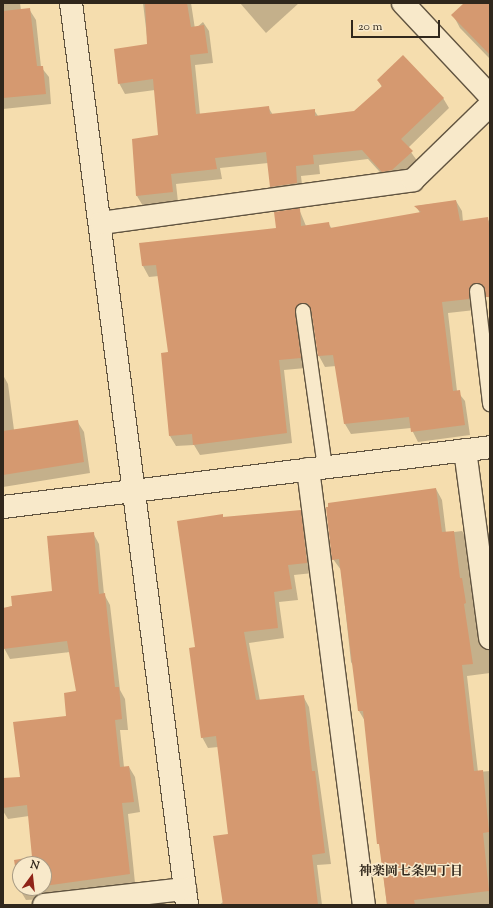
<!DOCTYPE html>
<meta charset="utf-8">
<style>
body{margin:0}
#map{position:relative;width:493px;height:908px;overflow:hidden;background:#f5ddae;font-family:"Sorts Mill Goudy","Noto Serif JP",serif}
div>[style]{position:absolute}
.shadow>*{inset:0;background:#0003}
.building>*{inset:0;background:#d59970}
.roads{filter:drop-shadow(1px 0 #615440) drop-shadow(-1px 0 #615440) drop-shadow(0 1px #615440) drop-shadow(0 -1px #615440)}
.lane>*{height:14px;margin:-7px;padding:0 7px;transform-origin:7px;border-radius:7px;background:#f8e9ca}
.street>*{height:22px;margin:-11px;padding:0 11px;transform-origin:11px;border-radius:11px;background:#f8e9ca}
span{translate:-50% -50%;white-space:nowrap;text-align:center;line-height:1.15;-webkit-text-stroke:3px #f8e9ca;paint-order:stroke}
.neighbourhood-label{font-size:13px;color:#30271c;font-weight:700}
.frame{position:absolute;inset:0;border:4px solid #30271c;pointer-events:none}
.north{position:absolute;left:12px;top:856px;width:40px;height:40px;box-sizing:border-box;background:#f8e9ca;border:1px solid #a89b84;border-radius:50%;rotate:15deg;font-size:11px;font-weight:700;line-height:16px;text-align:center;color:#30271c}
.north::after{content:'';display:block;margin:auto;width:14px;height:18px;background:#8f2418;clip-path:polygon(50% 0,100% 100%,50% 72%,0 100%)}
.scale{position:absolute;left:351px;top:20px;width:89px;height:18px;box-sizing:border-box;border:2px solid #30271c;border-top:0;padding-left:5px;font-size:12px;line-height:14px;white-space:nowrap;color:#30271c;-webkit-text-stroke:3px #f8e9ca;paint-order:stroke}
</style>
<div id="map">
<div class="shadow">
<div style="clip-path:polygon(3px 3px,20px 3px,21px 10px,29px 9px,36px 20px,41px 67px,49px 77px,51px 104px,3px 109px)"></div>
<div style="clip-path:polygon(143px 3px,191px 3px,195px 29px,203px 22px,209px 31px,213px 63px,195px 65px,200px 115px,268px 107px,273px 115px,314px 110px,318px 116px,355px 112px,382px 87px,378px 80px,443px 98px,449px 108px,408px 148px,418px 162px,398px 180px,389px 182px,368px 159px,319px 165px,320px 174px,301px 176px,303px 193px,277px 197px,271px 187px,268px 163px,220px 168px,222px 179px,176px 184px,178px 202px,143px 206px,137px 196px,133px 140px,159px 136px,155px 90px,125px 94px,119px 83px,148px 45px)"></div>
<div style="clip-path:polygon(240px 3px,299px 3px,266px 33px)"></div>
<div style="clip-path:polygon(465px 3px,490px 3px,490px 59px,460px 28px,453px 15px)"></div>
<div style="clip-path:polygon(456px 201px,462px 211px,463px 222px,487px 218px,490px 223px,490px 301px,488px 295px,483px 293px,475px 310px,448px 313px,457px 391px,465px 401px,470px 435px,418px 442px,411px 428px,351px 434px,345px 424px,336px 366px,325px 367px,319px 356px,313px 314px,309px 313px,306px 368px,284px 370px,292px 443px,200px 455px,194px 445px,176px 446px,170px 436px,169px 353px,159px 276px,149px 277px,143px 266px,141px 244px,277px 229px,299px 209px,306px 226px,328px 223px,332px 229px,420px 213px,416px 206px)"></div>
<div style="clip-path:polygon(3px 375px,8px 384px,14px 430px,77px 421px,84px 432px,90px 473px,3px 487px)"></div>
<div style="clip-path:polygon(436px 489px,442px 500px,446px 533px,462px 531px,469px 542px,483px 648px,490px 651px,490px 673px,467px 676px,478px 772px,490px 771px,490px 905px,387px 905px,365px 721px,359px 711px,356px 670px,351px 662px,341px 570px,333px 559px)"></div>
<div style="clip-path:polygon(300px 511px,306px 521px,313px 573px,294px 575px,298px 600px,279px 602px,284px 638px,249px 643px,260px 701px,303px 696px,309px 707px,331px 864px,317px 865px,322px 905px,219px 905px,223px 902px,229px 835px,218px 747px,208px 748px,202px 737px,196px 647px,222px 515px,224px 518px)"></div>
<div style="clip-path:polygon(evenodd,93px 533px,99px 544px,104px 594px,110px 605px,120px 690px,125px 699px,128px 730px,120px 730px,124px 767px,129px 767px,135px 777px,140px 812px,128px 814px,136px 893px,26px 900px,20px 890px,15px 861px,34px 858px,29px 816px,8px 819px,3px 811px,3px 779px,21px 778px,68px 717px,77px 692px,70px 652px,10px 659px,4px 648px,3px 609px,53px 592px,93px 533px,20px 864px,44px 864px,44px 888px,20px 888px,20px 864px)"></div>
</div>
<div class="building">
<div style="clip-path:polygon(145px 3px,187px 3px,191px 27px,204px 25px,208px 53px,190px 55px,196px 114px,269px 106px,270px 114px,315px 109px,315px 116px,354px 111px,382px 86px,377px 80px,403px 55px,444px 98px,401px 139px,413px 151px,392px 170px,382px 172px,362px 150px,313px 155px,314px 164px,296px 166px,297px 183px,270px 187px,266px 152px,215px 158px,217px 169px,171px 174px,173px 192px,136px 196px,132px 139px,158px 135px,153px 79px,118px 84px,114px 49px,147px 44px)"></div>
<div style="clip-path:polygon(464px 3px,490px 3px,490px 55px,451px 15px)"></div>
<div style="clip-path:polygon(30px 8px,37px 66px,43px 66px,46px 94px,3px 98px,3px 11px)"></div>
<div style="clip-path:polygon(456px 200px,460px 221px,488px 217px,490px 232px,490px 297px,486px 297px,484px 286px,476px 283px,469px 288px,469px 299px,442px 302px,453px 391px,460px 390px,465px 425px,411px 432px,409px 417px,344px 424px,333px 355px,318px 356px,311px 309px,307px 303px,302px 303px,298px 305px,295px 312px,301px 358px,279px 360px,287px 433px,193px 445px,192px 434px,169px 436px,161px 353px,168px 352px,156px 265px,142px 266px,139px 243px,276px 228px,274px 212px,300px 208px,301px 226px,329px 222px,330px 228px,421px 212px,414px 206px)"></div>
<div style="clip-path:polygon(78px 420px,84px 462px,3px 475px,3px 431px)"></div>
<div style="clip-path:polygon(436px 488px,442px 532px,454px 531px,460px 578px,462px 578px,466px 603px,464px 604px,473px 664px,462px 665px,474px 771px,483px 770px,489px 832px,483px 833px,489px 891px,414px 900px,415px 905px,387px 905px,379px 844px,377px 844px,363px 711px,358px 711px,339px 559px,332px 560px,326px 507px,328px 507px,328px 503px)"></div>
<div style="clip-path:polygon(301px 510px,307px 563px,288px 565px,292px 589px,274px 592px,278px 628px,244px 632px,256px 700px,304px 695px,312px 771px,315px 771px,325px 853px,312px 855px,318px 905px,223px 905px,213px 836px,228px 834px,216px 736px,201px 738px,189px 648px,195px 647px,177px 521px,223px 514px,223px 517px)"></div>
<div style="clip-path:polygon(94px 532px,99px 594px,105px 593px,115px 687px,119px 687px,122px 719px,115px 720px,120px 767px,129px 766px,134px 802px,122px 803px,130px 874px,44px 886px,44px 864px,20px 864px,20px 888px,31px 888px,19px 890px,14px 860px,32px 857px,27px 805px,3px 808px,3px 778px,20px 777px,13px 722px,66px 716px,64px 693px,76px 691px,67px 641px,3px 649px,3px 608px,12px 606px,11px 596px,52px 591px,47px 536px)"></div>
</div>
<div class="roads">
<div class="lane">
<div style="left:477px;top:291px;width:114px;rotate:83.4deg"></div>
<div style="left:303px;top:311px;width:159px;rotate:82deg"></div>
</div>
<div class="street">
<div style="left:71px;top:3px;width:909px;rotate:82.67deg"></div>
<div style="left:403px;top:3px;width:127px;rotate:46.9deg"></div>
<div style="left:101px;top:223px;width:315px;rotate:-7.8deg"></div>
<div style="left:413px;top:180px;width:107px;rotate:-44.2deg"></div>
<div style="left:465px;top:450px;width:190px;rotate:82.4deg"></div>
<div style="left:308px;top:469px;width:440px;rotate:82.7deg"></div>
<div style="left:3px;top:507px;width:491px;rotate:-7deg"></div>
<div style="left:44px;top:905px;width:142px;rotate:-6.5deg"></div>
</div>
</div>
<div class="neighbourhood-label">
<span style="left:411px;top:872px">神楽岡七条四丁目</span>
</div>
<div class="frame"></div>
<div class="north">N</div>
<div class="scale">20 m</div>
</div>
